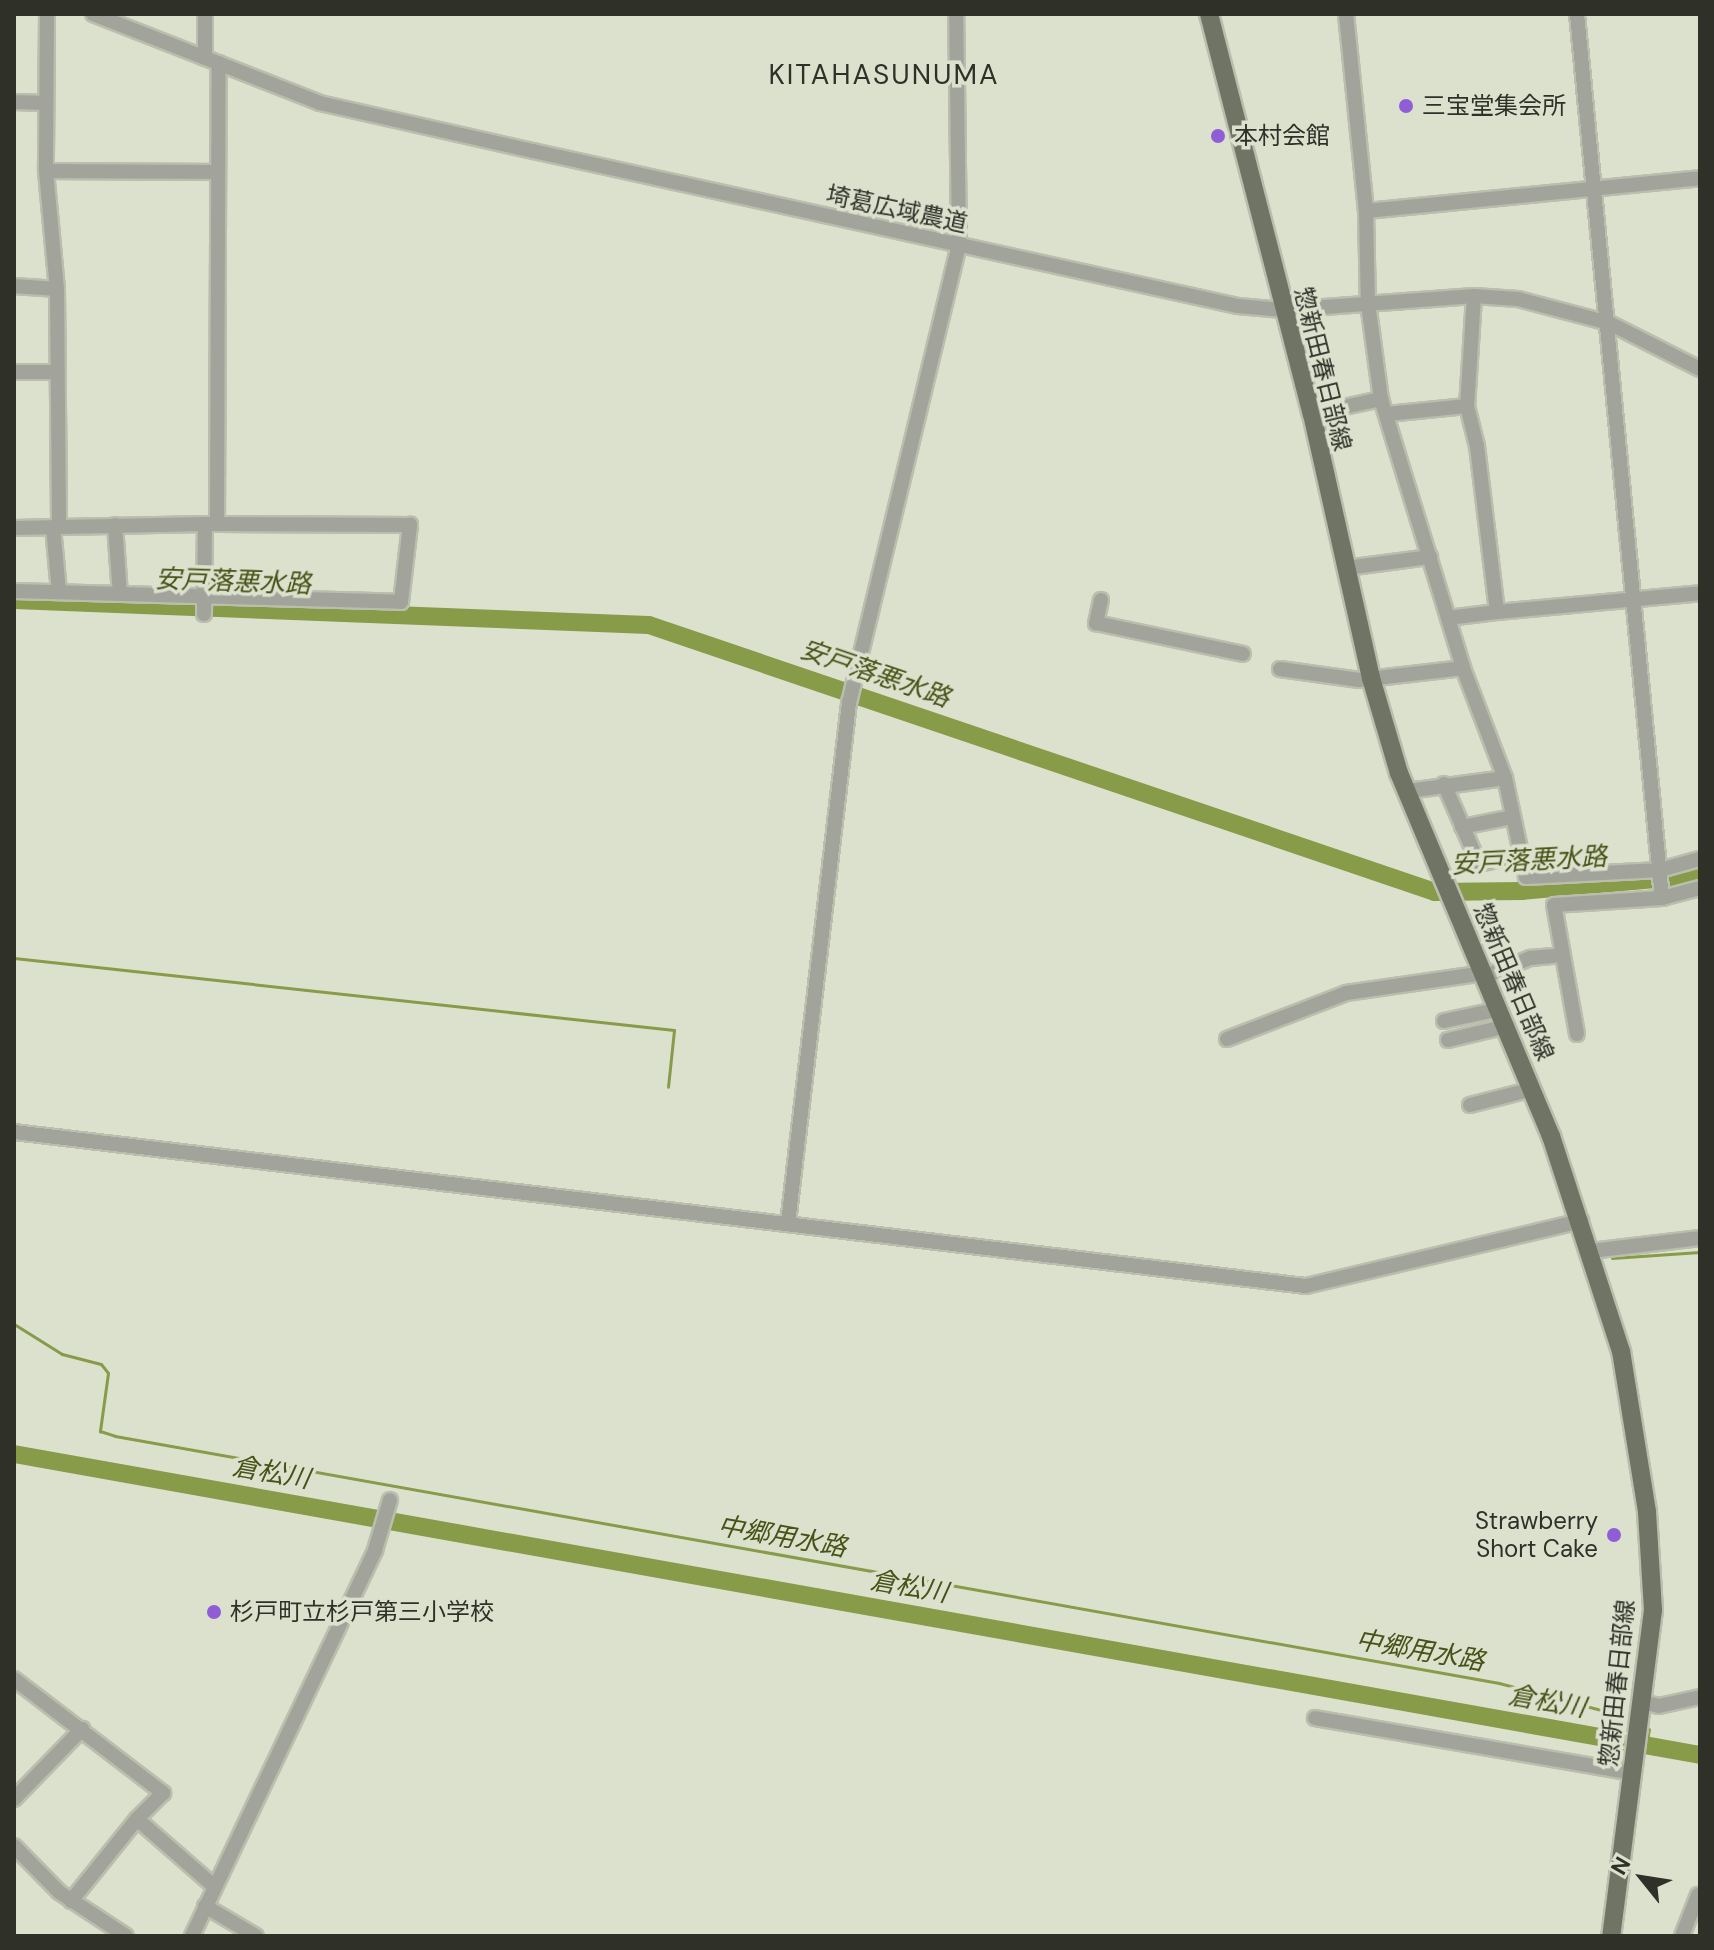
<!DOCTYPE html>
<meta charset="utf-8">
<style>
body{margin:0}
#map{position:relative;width:1714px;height:1950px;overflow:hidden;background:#dce1ce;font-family:"DM Sans","Noto Sans JP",sans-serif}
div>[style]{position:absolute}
.stream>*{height:3px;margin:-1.5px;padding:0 1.5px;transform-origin:1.5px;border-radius:1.5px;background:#889b49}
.river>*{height:18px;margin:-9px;padding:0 9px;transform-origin:9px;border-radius:9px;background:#889b49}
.roads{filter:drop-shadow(2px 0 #b9bead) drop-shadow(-2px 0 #b9bead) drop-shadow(0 2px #b9bead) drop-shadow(0 -2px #b9bead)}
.minor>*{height:14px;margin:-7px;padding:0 7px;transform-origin:7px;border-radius:7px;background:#a2a49c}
.major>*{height:18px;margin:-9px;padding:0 9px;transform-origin:9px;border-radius:9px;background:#707465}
.dots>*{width:22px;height:22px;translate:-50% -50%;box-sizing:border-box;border:4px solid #dce1ce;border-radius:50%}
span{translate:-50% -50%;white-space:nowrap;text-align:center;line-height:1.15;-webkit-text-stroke:7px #dce1ce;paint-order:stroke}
.poi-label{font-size:24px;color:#2f3129}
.left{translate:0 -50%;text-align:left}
.right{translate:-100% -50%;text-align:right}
.street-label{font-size:24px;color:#2f3129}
.water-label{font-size:26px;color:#465216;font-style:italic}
.quarter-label{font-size:28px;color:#2f3129;letter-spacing:2px}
.frame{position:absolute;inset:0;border:16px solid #2f3129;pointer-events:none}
.north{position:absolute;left:1602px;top:1838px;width:80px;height:80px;-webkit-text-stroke:6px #dce1ce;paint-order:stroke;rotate:300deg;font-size:22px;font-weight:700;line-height:32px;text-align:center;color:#2f3129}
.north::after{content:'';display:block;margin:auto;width:28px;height:36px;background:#2f3129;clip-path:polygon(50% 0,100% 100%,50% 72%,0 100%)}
</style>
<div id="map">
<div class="stream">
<div style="left:14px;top:958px;width:664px;rotate:6.23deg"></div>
<div style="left:674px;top:1030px;width:57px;rotate:96deg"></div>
<div style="left:1612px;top:1258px;width:88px;rotate:-3.9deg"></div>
<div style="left:14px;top:1324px;width:57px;rotate:32deg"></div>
<div style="left:62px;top:1354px;width:40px;rotate:14.4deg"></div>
<div style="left:101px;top:1364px;width:11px;rotate:52deg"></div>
<div style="left:108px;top:1373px;width:59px;rotate:97.9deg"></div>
<div style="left:100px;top:1431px;width:16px;rotate:18deg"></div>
<div style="left:115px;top:1436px;width:1406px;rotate:10.12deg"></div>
<div style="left:1499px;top:1683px;width:125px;rotate:14.8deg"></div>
<div style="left:1646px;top:1746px;width:17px;rotate:-80deg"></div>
</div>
<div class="river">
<div style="left:14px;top:600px;width:635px;rotate:2.25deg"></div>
<div style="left:649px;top:625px;width:830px;rotate:18.76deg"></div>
<div style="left:1435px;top:892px;width:87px;rotate:-0.7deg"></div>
<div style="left:1522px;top:891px;width:179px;rotate:-5.1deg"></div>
<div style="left:14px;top:1454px;width:1713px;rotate:10.12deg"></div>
</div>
<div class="roads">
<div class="minor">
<div style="left:47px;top:14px;width:157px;rotate:90.4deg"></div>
<div style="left:46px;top:171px;width:119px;rotate:84.7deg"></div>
<div style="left:57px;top:289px;width:238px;rotate:89.5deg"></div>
<div style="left:93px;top:14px;width:244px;rotate:21.4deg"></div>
<div style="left:320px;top:103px;width:218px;rotate:12.7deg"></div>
<div style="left:533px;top:151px;width:722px;rotate:12.4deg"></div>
<div style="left:1238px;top:306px;width:45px;rotate:5.1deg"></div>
<div style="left:1283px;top:310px;width:192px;rotate:-4.2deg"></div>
<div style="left:1474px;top:296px;width:44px;rotate:3.9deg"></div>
<div style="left:1518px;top:299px;width:94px;rotate:14.8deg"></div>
<div style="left:1609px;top:323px;width:102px;rotate:26.8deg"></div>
<div style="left:205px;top:14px;width:44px;rotate:90deg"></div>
<div style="left:1346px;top:14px;width:198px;rotate:84.2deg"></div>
<div style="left:1366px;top:211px;width:92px;rotate:88.8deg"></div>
<div style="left:1368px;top:303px;width:97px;rotate:82.3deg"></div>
<div style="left:1381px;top:399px;width:281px;rotate:73deg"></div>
<div style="left:1463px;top:668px;width:118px;rotate:69.1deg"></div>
<div style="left:1505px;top:778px;width:101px;rotate:78deg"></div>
<div style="left:1526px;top:877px;width:134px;rotate:-3deg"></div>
<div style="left:1660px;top:870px;width:41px;rotate:-15.4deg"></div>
<div style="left:1577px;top:14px;width:888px;rotate:84.51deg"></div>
<div style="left:14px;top:102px;width:32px;rotate:2deg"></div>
<div style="left:46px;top:171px;width:172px;rotate:0.3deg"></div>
<div style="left:1366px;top:211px;width:336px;rotate:-5.6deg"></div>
<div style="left:14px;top:286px;width:43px;rotate:4deg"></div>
<div style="left:1474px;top:296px;width:110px;rotate:93.6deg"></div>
<div style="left:1467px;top:406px;width:41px;rotate:76deg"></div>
<div style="left:1477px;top:446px;width:167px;rotate:83.1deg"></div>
<div style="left:1497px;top:612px;width:204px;rotate:-5.3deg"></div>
<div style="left:14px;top:372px;width:42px"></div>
<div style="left:1312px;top:414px;width:71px;rotate:-12.3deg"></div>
<div style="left:1387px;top:414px;width:80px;rotate:-5.7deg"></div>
<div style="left:115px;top:525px;width:69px;rotate:85.9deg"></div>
<div style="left:53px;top:527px;width:65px;rotate:84.7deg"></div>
<div style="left:14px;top:528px;width:191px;rotate:-1.2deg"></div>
<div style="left:1346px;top:568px;width:85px;rotate:-7.5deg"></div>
<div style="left:14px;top:591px;width:387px;rotate:1.6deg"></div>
<div style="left:401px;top:602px;width:78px;rotate:-83.3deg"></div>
<div style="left:410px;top:525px;width:193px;rotate:-179.7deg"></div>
<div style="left:1101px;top:600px;width:24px;rotate:102deg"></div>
<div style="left:1096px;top:623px;width:150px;rotate:11.9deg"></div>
<div style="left:204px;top:614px;width:90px;rotate:-89.4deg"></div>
<div style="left:205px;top:524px;width:12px"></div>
<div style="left:217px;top:524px;width:461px;rotate:-89.8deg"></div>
<div style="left:1448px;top:618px;width:49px;rotate:-7deg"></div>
<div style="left:1280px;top:669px;width:80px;rotate:7.9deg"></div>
<div style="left:1359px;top:680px;width:105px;rotate:-6.6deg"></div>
<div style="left:1444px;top:784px;width:87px;rotate:66.4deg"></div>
<div style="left:1479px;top:864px;width:43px;rotate:-12.1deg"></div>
<div style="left:1408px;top:791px;width:98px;rotate:-7.6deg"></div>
<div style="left:1462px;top:827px;width:52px;rotate:-11.1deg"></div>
<div style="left:1486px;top:976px;width:48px;rotate:-22.2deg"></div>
<div style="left:1530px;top:958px;width:33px;rotate:-5deg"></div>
<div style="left:1444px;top:1021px;width:57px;rotate:-12.1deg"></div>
<div style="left:1577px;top:1034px;width:131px;rotate:-100.1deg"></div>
<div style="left:1554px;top:905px;width:108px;rotate:-3.7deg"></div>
<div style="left:1662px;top:898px;width:39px;rotate:-15deg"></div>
<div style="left:1227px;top:1039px;width:128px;rotate:-21.1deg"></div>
<div style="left:1346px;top:993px;width:140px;rotate:-8.2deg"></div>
<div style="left:1448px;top:1040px;width:61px;rotate:-13.3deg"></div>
<div style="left:1470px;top:1105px;width:65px;rotate:-14.3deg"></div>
<div style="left:14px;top:1132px;width:1301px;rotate:6.8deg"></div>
<div style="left:1306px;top:1286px;width:283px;rotate:-13.3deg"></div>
<div style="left:788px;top:1223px;width:524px;rotate:-83.31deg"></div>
<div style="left:849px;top:703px;width:471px;rotate:-76.5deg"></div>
<div style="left:959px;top:245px;width:231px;rotate:-90.7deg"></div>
<div style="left:1591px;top:1251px;width:110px;rotate:-6.8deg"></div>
<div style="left:14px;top:1679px;width:188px;rotate:37.4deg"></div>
<div style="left:163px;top:1793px;width:37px;rotate:135deg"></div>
<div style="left:137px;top:1819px;width:103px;rotate:41.1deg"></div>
<div style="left:1642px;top:1702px;width:17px;rotate:13deg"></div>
<div style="left:1659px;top:1706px;width:42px;rotate:-12.4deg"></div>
<div style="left:1315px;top:1718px;width:322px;rotate:9.8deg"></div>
<div style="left:14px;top:1799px;width:98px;rotate:-45.8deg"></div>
<div style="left:14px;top:1846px;width:64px;rotate:45.6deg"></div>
<div style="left:59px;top:1892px;width:80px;rotate:33.3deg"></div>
<div style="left:71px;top:1901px;width:105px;rotate:-51.2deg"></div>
<div style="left:205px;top:1906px;width:59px;rotate:30.5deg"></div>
<div style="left:192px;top:1936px;width:427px;rotate:-64.6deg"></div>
<div style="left:375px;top:1550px;width:52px;rotate:-73.3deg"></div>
<div style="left:1682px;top:1936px;width:44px;rotate:-68.7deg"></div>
</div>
<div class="major">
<div style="left:1209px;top:14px;width:413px;rotate:75.6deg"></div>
<div style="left:1312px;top:414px;width:271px;rotate:77.4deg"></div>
<div style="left:1371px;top:678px;width:99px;rotate:73.6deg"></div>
<div style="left:1399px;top:773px;width:394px;rotate:67.3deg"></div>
<div style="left:1551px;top:1136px;width:226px;rotate:72deg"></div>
<div style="left:1621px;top:1351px;width:163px;rotate:80.8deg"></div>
<div style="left:1647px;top:1512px;width:98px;rotate:86.5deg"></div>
<div style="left:1653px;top:1610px;width:329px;rotate:97.3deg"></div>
</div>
</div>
<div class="dots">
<div style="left:1406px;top:106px;background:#8f5dd6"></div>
<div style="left:1218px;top:136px;background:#8f5dd6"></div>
<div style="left:1614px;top:1535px;background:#8f5dd6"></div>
<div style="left:214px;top:1612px;background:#8f5dd6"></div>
</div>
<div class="poi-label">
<span class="left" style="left:1422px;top:106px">三宝堂集会所</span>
<span class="left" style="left:1234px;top:136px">本村会館</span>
<span class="right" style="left:1598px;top:1535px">Strawberry<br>Short Cake</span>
<span class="left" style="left:230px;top:1612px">杉戸町立杉戸第三小学校</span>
</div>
<div class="street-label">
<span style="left:897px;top:209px;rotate:12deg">埼葛広域農道</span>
<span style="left:1323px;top:369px;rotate:76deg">惣新田春日部線</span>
<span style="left:1514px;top:982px;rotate:67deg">惣新田春日部線</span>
<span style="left:1617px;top:1683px;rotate:-84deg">惣新田春日部線</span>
</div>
<div class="water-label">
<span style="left:233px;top:582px;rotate:2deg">安戸落悪水路</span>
<span style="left:875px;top:674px;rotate:19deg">安戸落悪水路</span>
<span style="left:1529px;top:861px;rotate:-3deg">安戸落悪水路</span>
<span style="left:271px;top:1473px;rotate:10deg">倉松川</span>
<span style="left:782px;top:1537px;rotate:10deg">中郷用水路</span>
<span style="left:909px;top:1587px;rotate:10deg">倉松川</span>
<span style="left:1420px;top:1651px;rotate:10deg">中郷用水路</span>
<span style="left:1547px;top:1702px;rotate:10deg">倉松川</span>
</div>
<div class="quarter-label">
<span style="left:884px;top:75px">KITAHASUNUMA</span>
</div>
<div class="frame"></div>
<div class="north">N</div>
</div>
